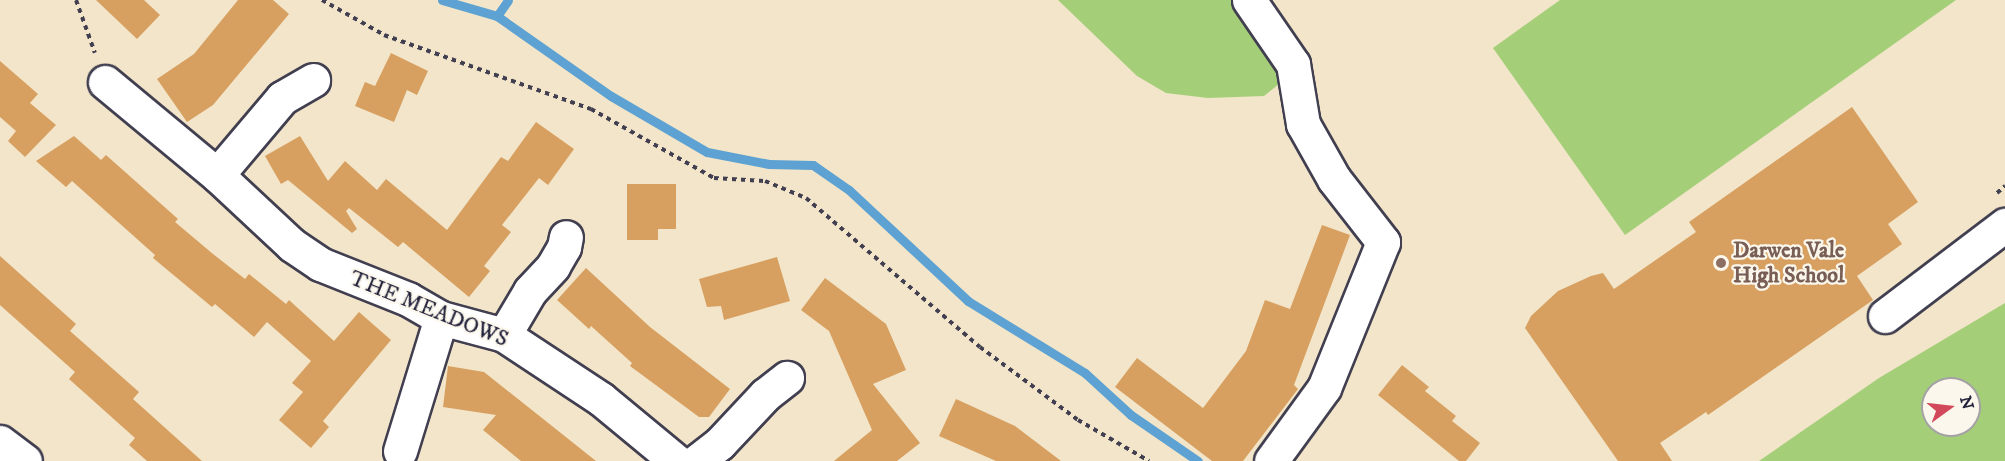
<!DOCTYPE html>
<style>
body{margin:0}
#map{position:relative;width:2005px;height:461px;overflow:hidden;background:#f2e5c9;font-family:"IM FELL DW Pica",serif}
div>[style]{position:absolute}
.green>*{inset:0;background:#a5ce79}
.stream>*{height:9px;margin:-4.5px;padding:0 4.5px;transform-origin:4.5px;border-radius:4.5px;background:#5da2d2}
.building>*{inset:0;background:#d7a060}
.path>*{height:4px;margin-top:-2px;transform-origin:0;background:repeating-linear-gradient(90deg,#413f50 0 4.5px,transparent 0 9px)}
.roads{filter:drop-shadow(2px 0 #413f50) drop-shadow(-2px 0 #413f50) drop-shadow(0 2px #413f50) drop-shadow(0 -2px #413f50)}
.minor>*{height:33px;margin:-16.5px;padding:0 16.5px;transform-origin:16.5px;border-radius:16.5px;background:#fff}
.dots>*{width:16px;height:16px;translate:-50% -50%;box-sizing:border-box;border:3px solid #fbf7ec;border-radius:50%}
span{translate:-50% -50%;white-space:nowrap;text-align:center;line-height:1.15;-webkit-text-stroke:4.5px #fbf7ec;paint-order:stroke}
.education-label{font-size:22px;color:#785e54;font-weight:700}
.left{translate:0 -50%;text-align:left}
.street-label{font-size:22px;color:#22223b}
.north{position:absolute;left:1921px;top:377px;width:60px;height:60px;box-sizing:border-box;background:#fbf7ec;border:2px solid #a4a2a5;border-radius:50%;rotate:75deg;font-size:16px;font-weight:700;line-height:24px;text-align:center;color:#22223b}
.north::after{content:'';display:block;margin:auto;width:21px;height:27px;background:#d1495b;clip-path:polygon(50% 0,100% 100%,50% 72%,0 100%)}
</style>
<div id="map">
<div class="green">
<div style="clip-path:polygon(1058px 0,1240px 0,1289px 76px,1264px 96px,1208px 98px,1166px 93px,1137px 76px)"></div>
<div style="clip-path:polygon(1560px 0,1956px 0,1625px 235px,1493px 48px)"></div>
<div style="clip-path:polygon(evenodd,2005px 303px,2005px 461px,1759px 461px,1879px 378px,2005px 303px,1933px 389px,1969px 389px,1969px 425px,1933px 425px,1933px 389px)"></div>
</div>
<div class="stream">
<div style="left:442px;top:0;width:57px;rotate:16.2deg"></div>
<div style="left:497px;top:16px;width:139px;rotate:35.1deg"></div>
<div style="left:611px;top:96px;width:111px;rotate:30.3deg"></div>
<div style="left:707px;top:152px;width:63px;rotate:11deg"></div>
<div style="left:769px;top:164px;width:44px;rotate:1.3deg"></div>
<div style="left:813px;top:165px;width:44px;rotate:34.8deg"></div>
<div style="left:849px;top:190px;width:163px;rotate:43deg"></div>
<div style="left:968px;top:301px;width:137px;rotate:31.6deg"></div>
<div style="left:1085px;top:373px;width:62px;rotate:42.4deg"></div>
<div style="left:1131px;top:415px;width:81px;rotate:34.5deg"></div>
<div style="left:497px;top:16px;width:19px;rotate:-55deg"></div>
</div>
<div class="building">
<div style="clip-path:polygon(96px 0,144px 0,160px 15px,137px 39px)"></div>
<div style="clip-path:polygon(238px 0,273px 0,289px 14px,213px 105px,187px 122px,157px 79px,194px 54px)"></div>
<div style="clip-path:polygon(391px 53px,428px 71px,417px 95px,407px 90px,394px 122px,355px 106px,365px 82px,375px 86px)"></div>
<div style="clip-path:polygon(0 61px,38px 94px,30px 103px,56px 125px,25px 157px,8px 141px,16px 131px,0 117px)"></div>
<div style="clip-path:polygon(1852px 107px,1918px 202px,1888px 224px,1902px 244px,1857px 276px,1873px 300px,1708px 415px,1706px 412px,1660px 443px,1672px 461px,1618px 461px,1525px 328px,1531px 316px,1558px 291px,1591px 276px,1603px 273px,1614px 289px,1696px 232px,1689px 222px)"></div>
<div style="clip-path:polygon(536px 122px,574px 149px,548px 185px,539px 178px,502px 225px,511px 232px,484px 266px,490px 271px,469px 297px,403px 242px,398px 247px,349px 208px,346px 211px,357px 229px,352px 233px,288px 180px,281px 184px,265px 156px,300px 136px,328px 181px,345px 161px,377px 190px,386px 179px,447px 230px,501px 157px,508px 161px)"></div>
<div style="clip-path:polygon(74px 136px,101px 160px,106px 155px,178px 219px,175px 222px,213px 254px,245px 279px,249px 274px,286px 304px,289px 300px,334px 341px,359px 312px,391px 340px,323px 421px,329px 427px,311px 448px,279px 420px,303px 392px,292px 383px,311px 361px,267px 322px,254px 337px,215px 304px,212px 307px,153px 258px,155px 255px,72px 181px,66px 187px,36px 161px)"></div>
<div style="clip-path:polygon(627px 184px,676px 184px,676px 229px,658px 229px,658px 240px,627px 240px)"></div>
<div style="clip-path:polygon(1322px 225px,1350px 235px,1294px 385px,1298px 389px,1243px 461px,1212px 461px,1115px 387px,1137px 358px,1203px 408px,1246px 351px,1265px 300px,1290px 309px)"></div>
<div style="clip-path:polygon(0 256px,76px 324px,70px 331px,139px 392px,133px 399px,202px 461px,147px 461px,129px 445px,135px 438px,69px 379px,75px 372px,0 305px)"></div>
<div style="clip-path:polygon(777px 257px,790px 301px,724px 320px,721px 306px,707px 307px,699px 279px)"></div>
<div style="clip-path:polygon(586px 268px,650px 327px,730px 389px,709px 417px,699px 417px,630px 366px,632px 363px,591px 326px,589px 329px,557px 300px)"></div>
<div style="clip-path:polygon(825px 278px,886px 324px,906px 370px,873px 384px,920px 443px,897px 461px,834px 461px,872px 430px,829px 331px,801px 310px)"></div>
<div style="clip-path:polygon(1402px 365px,1429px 387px,1425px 391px,1456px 416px,1452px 421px,1480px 443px,1466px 461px,1459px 461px,1378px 395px)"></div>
<div style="clip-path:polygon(448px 366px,484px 372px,596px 461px,521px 461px,483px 430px,496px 415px,443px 407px)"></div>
<div style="clip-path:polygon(956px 399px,1015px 426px,1061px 461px,996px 461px,939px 436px)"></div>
</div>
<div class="path">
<div style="left:76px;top:0;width:56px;rotate:70.3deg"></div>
<div style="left:322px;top:0;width:71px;rotate:29.4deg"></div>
<div style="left:384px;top:35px;width:220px;rotate:19.7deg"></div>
<div style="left:591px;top:109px;width:141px;rotate:29.3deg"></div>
<div style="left:714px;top:178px;width:51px;rotate:3.4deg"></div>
<div style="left:765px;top:181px;width:44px;rotate:22.5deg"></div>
<div style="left:806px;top:198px;width:229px;rotate:40.6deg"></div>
<div style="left:980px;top:347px;width:122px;rotate:36.7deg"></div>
<div style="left:1078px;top:420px;width:82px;rotate:30deg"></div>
<div style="left:1997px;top:193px;width:11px;rotate:-41deg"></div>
</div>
<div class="roads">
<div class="minor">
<div style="left:1249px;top:0;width:78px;rotate:55.5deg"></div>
<div style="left:1293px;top:64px;width:61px;rotate:80.5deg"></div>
<div style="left:1303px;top:124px;width:63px;rotate:60.6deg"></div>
<div style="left:1334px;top:179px;width:80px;rotate:52.1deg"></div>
<div style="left:1383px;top:242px;width:157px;rotate:112deg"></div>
<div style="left:1324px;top:388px;width:90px;rotate:126deg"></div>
<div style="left:105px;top:82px;width:146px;rotate:39.7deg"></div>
<div style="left:217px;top:175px;width:103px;rotate:43deg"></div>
<div style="left:292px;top:245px;width:34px;rotate:34deg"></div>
<div style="left:320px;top:264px;width:95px;rotate:21.7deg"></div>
<div style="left:408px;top:299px;width:38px;rotate:30deg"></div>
<div style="left:441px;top:318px;width:65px;rotate:15.1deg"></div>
<div style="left:504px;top:335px;width:116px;rotate:33.4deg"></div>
<div style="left:601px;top:399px;width:97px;rotate:39.6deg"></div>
<div style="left:217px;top:175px;width:101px;rotate:-49.8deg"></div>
<div style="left:282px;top:98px;width:36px;rotate:-30deg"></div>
<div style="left:1885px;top:316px;width:151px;rotate:-37.2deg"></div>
<div style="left:504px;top:335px;width:51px;rotate:-59.4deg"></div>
<div style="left:530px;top:291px;width:34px;rotate:-47deg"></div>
<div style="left:553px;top:266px;width:22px;rotate:-60deg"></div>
<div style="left:564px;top:247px;width:10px;rotate:-79deg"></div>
<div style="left:0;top:442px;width:31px;rotate:37deg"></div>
<div style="left:400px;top:451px;width:139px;rotate:-72.9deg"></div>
<div style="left:697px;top:461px;width:29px;rotate:-38deg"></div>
<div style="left:720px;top:443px;width:66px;rotate:-46.8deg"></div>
<div style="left:765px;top:395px;width:28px;rotate:-38deg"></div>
</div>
</div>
<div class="dots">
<div style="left:1721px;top:263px;background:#8d6e63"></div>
</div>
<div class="education-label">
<span class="left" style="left:1733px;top:263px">Darwen Vale<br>High School</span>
</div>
<div class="street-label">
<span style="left:429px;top:309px;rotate:22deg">THE MEADOWS</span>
</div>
<div class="north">N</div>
</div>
